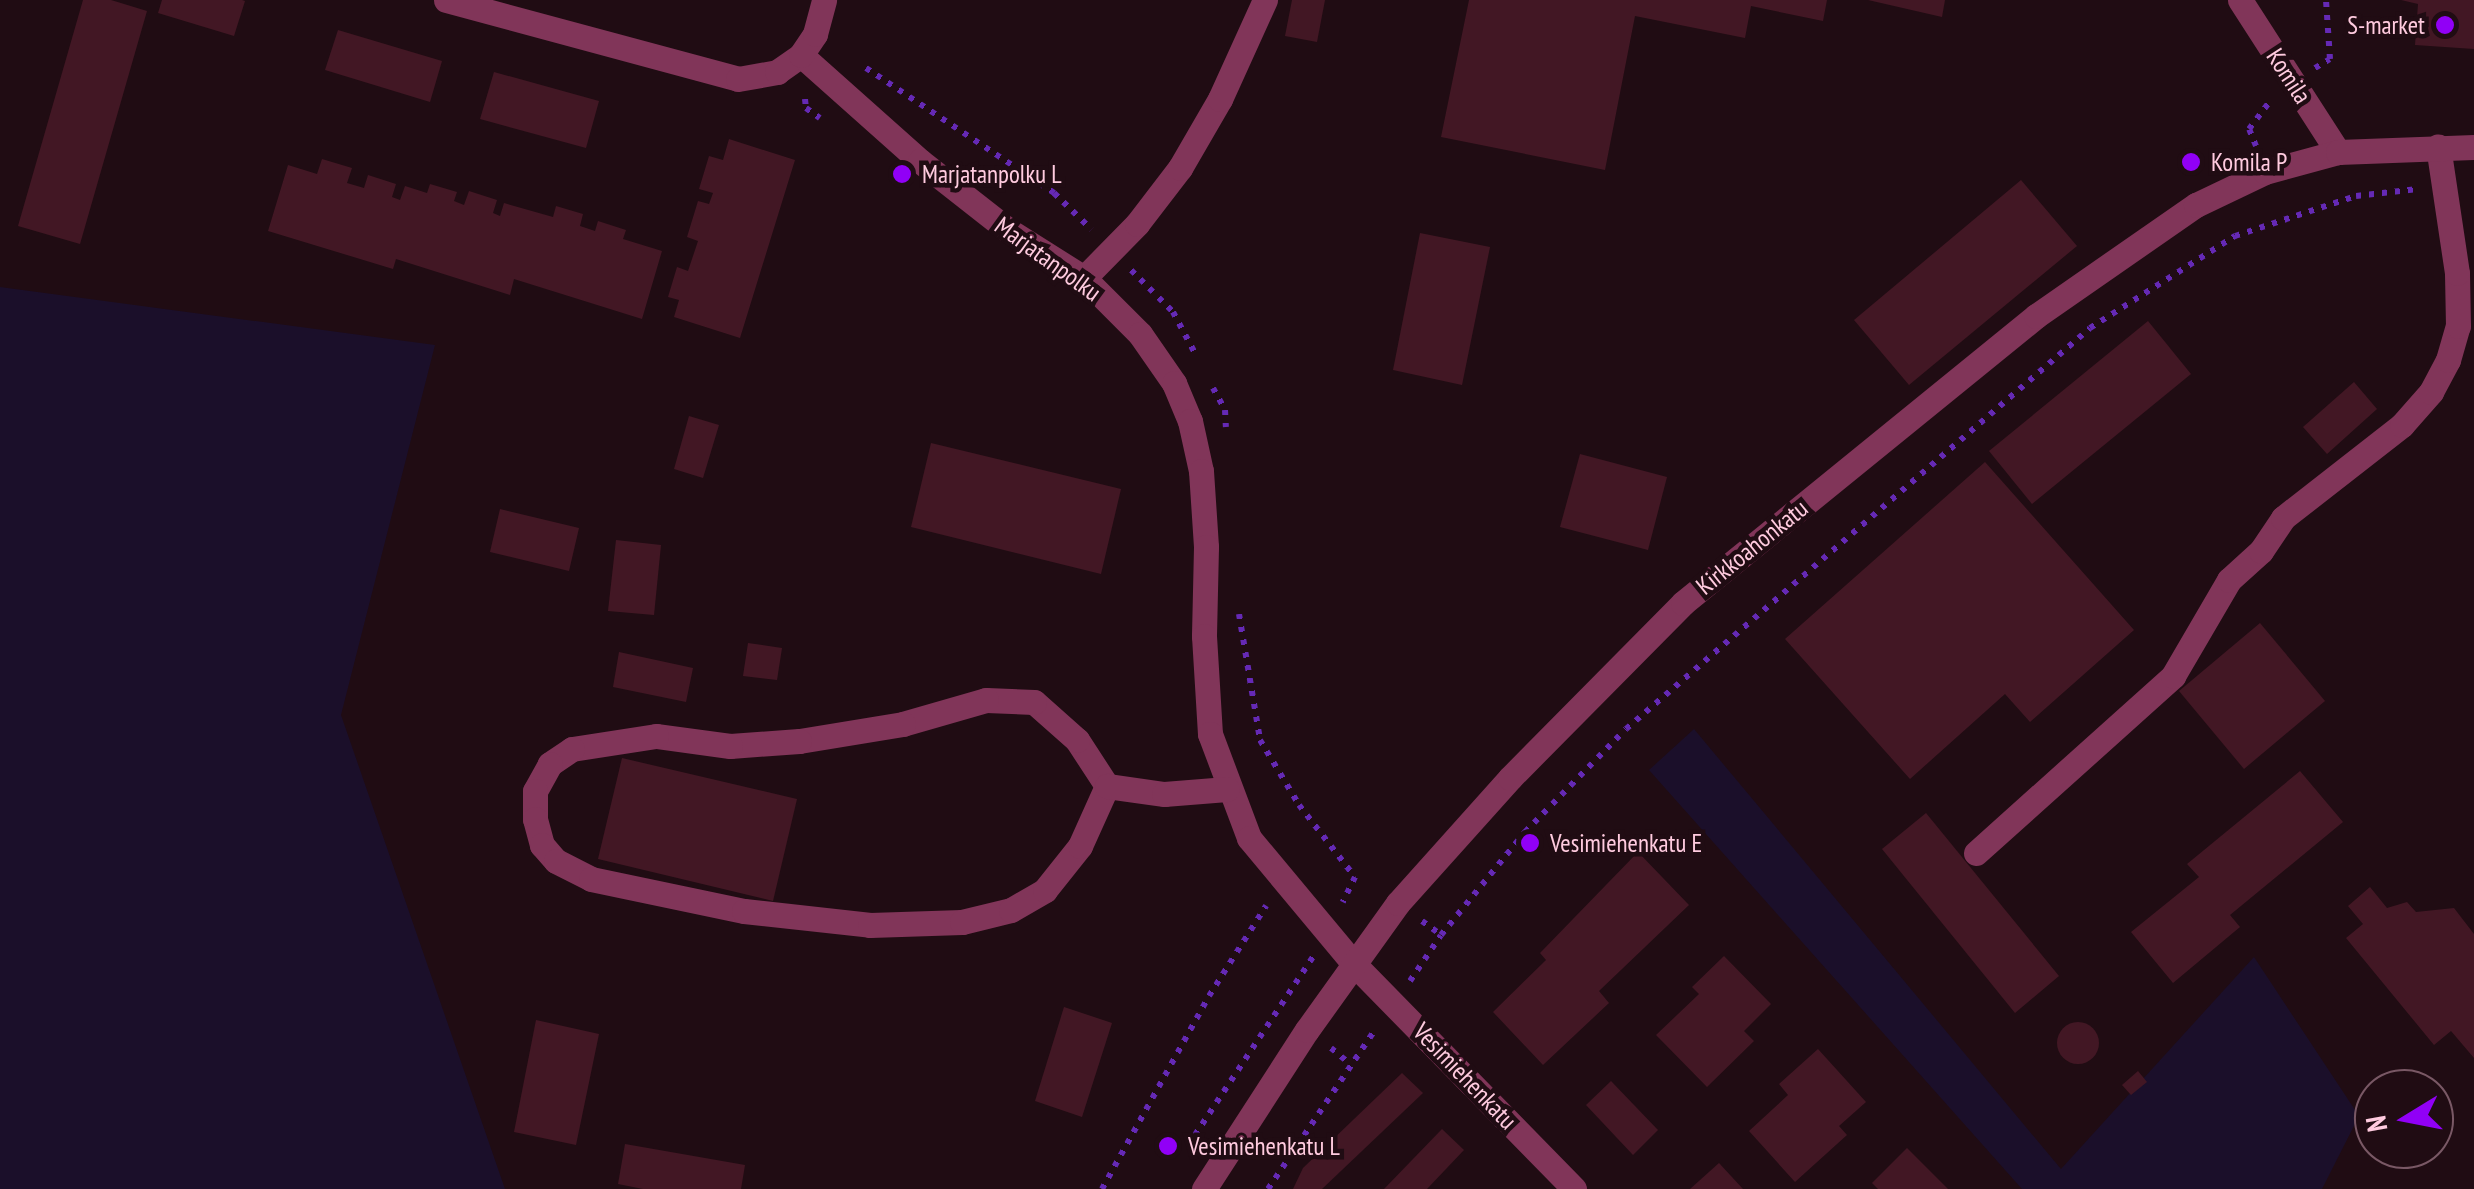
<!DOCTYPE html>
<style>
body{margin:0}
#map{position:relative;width:2474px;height:1189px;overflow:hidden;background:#200c13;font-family:"PT Sans Narrow",sans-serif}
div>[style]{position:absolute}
.green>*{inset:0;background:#1b0f2a}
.building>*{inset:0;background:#421724}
.round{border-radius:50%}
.path>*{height:6px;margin-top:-3px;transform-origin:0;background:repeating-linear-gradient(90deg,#6529b5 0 5px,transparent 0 13px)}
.minor>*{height:25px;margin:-12.5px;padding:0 12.5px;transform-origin:12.5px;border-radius:12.5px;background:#813559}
.dots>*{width:28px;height:28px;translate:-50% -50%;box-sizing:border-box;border:5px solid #200c13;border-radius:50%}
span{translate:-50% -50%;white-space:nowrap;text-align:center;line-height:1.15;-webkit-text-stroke:9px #200c13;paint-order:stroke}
.poi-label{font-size:25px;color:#ffcbdf}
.right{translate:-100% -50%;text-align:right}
.left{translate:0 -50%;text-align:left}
.street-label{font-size:25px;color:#ffcbdf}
.north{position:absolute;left:2354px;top:1069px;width:100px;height:100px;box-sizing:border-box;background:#200c13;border:2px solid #795865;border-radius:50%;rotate:260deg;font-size:28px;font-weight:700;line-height:40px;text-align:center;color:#ffcbdf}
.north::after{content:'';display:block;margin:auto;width:35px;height:45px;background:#9100f6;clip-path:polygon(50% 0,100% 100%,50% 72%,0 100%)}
</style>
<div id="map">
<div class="green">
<div style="clip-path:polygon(0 287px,435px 345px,341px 715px,505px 1189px,0 1189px)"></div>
<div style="clip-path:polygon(1694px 729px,2061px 1169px,2254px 957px,2359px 1116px,2322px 1189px,2022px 1189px,1649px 770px)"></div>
</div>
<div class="building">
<div style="clip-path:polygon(83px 0,111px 0,147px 11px,80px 244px,18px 226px)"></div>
<div style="clip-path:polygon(162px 0,242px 0,245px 1px,234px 36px,158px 13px)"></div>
<div style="clip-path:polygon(1292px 0,1325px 0,1317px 42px,1285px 36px)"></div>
<div style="clip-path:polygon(1469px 0,1827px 0,1823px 21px,1751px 6px,1745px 38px,1635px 16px,1605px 170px,1441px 137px)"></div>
<div style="clip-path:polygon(1868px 0,1945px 0,1942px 17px)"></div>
<div style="clip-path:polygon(2401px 0,2474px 0,2474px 49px,2415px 45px,2418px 4px)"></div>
<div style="clip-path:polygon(338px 30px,442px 61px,430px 102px,325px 70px)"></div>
<div style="clip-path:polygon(494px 72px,599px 101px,586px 148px,480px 119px)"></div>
<div style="clip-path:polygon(729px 139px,795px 160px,740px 338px,674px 317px,679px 300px,668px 297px,677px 267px,688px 271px,698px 241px,687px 237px,698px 201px,709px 204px,713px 193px,699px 189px,709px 156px,723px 160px)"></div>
<div style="clip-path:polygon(322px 159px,352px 168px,347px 183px,364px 188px,368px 175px,396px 184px,392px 197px,400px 200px,405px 186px,427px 193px,430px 184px,457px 192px,454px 201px,464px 205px,469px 191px,497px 200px,493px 213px,500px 216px,504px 203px,553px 217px,556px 206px,583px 214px,580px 226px,595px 231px,598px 221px,626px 230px,623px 239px,662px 251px,642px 319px,514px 279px,510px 295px,396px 259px,393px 269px,268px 231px,288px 165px,317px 174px)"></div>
<div style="clip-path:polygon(2021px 180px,2077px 246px,1909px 385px,1854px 320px)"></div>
<div style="clip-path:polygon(1420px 233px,1490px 247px,1462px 385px,1393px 370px)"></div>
<div style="clip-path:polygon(2148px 321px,2191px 374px,2032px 504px,1989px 451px)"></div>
<div style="clip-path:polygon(2354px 382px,2377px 409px,2327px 454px,2303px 427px)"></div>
<div style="clip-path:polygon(689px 416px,719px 425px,703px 478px,674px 469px)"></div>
<div style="clip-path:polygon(931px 443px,1121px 489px,1101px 574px,911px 527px)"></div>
<div style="clip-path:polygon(1580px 454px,1667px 477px,1648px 550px,1560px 527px)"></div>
<div style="clip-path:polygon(1985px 462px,2134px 630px,2030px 722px,2005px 694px,1910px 779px,1785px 639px)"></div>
<div style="clip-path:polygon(500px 509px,579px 528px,569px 571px,490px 552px)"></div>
<div style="clip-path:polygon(616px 540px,661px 545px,654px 615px,608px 611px)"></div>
<div style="clip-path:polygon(2260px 623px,2325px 701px,2244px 769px,2179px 691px)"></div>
<div style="clip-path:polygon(748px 643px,782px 648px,777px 680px,743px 676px)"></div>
<div style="clip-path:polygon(619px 652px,693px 668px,686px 702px,613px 687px)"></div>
<div style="clip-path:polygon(622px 758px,797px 799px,773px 901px,598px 859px)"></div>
<div style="clip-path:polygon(2300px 771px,2343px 822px,2230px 915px,2240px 927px,2173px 983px,2131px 932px,2199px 877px,2187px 864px)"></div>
<div style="clip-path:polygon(1926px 813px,2059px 976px,2015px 1013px,1882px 849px)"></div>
<div style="clip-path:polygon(1638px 852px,1689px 905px,1599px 991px,1609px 1003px,1543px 1065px,1493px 1012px,1546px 960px,1540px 953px)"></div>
<div style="clip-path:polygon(2370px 887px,2387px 908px,2407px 902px,2416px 912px,2454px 908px,2474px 934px,2474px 1058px,2451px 1031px,2434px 1045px,2346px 938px,2363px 924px,2348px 906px)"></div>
<div style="clip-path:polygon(1724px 956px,1771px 1004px,1744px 1031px,1754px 1041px,1707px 1087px,1656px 1035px,1699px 994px,1692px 987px)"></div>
<div style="clip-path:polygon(1064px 1007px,1112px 1023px,1082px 1117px,1035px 1101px)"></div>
<div style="clip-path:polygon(536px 1020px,599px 1034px,576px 1145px,514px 1132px)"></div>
<div class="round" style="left:2057px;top:1022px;width:42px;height:42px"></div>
<div style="clip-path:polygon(1818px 1049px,1866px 1102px,1839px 1126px,1847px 1135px,1795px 1182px,1749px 1131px,1788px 1095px,1779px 1084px)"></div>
<div style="clip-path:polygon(2138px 1071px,2147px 1082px,2131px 1095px,2122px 1085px)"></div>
<div style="clip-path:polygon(1402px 1073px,1423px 1093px,1322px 1189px,1293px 1189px,1303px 1168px)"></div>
<div style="clip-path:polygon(1611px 1081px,1658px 1130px,1633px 1155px,1586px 1105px)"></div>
<div style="clip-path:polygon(1442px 1129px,1464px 1150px,1427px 1189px,1384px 1189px)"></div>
<div style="clip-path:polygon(625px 1144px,745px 1165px,741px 1189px,643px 1189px,618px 1184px)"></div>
<div style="clip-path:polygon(1907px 1148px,1948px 1189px,1878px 1189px,1872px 1183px)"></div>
<div style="clip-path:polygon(1719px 1163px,1743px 1189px,1690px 1189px)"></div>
</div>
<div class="path">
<div style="left:866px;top:68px;width:226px;rotate:33.6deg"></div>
<div style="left:1054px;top:193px;width:52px;rotate:44.2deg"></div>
<div style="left:2315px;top:68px;width:17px;rotate:-31deg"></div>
<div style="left:2330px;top:59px;width:59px;rotate:-93.9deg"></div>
<div style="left:805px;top:99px;width:9px;rotate:84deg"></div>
<div style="left:806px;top:108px;width:17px;rotate:36deg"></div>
<div style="left:2256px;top:146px;width:18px;rotate:-112deg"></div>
<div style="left:2249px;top:129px;width:34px;rotate:-53deg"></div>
<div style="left:1131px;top:270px;width:59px;rotate:45deg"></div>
<div style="left:1173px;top:312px;width:49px;rotate:61.9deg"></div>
<div style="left:1213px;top:388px;width:25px;rotate:61deg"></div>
<div style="left:1225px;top:410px;width:17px;rotate:87deg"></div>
<div style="left:1239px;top:614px;width:128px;rotate:80.5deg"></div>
<div style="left:1260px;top:740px;width:76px;rotate:59deg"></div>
<div style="left:1299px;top:805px;width:91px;rotate:52.1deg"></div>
<div style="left:1355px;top:877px;width:28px;rotate:116deg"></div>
<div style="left:1422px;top:921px;width:24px;rotate:36deg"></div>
<div style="left:1410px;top:981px;width:55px;rotate:-56deg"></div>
<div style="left:1441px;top:935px;width:133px;rotate:-50.8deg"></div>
<div style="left:1525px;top:832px;width:144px;rotate:-45.6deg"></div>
<div style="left:1626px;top:729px;width:613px;rotate:-40.83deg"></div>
<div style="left:2090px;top:328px;width:172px;rotate:-32.4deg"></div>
<div style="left:2235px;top:236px;width:127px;rotate:-18.3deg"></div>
<div style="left:2356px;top:196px;width:62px;rotate:-6.4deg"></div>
<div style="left:1331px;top:1048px;width:23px;rotate:40deg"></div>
<div style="left:1195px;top:1135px;width:214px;rotate:-56.5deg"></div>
<div style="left:1102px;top:1189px;width:221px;rotate:-61deg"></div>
<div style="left:1209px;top:996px;width:107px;rotate:-57.7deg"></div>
<div style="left:1268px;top:1189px;width:194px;rotate:-56.1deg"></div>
</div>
<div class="minor">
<div style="left:446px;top:0;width:302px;rotate:15.1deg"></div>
<div style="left:738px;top:79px;width:40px;rotate:-10deg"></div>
<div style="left:777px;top:72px;width:29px;rotate:-35deg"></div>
<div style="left:801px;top:55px;width:159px;rotate:41.7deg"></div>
<div style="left:920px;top:161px;width:112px;rotate:38.1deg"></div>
<div style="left:1008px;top:230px;width:90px;rotate:32.3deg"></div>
<div style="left:1084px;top:278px;width:79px;rotate:45deg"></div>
<div style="left:1140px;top:334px;width:60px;rotate:55.2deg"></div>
<div style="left:1174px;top:383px;width:41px;rotate:67.2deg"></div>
<div style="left:1190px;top:421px;width:51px;rotate:77.6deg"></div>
<div style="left:1201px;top:471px;width:76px;rotate:86.2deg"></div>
<div style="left:1206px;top:547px;width:89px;rotate:91.3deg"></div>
<div style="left:1204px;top:636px;width:98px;rotate:86.5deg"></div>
<div style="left:1210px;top:734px;width:111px;rotate:69.4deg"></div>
<div style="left:1249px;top:838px;width:165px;rotate:50.2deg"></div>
<div style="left:1355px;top:965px;width:313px;rotate:45.6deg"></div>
<div style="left:2240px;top:0;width:181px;rotate:57.2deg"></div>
<div style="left:801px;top:55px;width:25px;rotate:-56deg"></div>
<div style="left:815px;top:34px;width:35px;rotate:-75deg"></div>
<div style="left:1084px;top:278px;width:76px;rotate:-45.5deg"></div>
<div style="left:1137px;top:224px;width:71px;rotate:-52.5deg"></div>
<div style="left:1180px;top:168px;width:80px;rotate:-59.9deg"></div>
<div style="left:1220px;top:99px;width:109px;rotate:-65.6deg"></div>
<div style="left:1107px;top:786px;width:55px;rotate:-123.1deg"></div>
<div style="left:1077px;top:740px;width:57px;rotate:-138.5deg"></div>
<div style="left:1034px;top:702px;width:48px;rotate:-177.6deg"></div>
<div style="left:986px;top:700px;width:86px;rotate:163.9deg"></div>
<div style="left:903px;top:724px;width:105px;rotate:170.7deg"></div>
<div style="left:799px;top:741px;width:69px;rotate:175.9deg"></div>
<div style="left:730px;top:746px;width:75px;rotate:-172.3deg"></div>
<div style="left:656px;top:736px;width:85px;rotate:171.2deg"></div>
<div style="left:572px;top:749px;width:27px;rotate:146deg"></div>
<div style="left:550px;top:764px;width:31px;rotate:119deg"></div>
<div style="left:535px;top:791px;width:28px;rotate:90deg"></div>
<div style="left:535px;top:819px;width:27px;rotate:75deg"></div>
<div style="left:542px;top:845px;width:21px;rotate:49deg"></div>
<div style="left:556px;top:861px;width:39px;rotate:27deg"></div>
<div style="left:591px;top:879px;width:156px;rotate:11.8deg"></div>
<div style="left:744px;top:911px;width:127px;rotate:6.3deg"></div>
<div style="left:870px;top:925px;width:92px;rotate:-1.9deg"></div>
<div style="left:962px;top:922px;width:50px;rotate:-13.8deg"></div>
<div style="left:1011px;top:910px;width:39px;rotate:-30deg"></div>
<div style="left:1045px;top:890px;width:56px;rotate:-51.5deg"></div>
<div style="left:1080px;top:846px;width:66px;rotate:-65.8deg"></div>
<div style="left:1107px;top:786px;width:58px;rotate:8deg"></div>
<div style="left:1164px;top:794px;width:63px;rotate:-4.5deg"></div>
<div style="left:1976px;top:853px;width:265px;rotate:-41.9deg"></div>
<div style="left:2173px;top:676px;width:111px;rotate:-59.7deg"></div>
<div style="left:2229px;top:580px;width:43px;rotate:-42.2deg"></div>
<div style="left:2261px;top:551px;width:40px;rotate:-56deg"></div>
<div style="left:2283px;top:518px;width:151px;rotate:-38deg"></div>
<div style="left:2402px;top:425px;width:44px;rotate:-48.7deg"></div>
<div style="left:2431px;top:392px;width:36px;rotate:-62deg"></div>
<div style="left:2448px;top:360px;width:35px;rotate:-74deg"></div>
<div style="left:2458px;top:326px;width:53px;rotate:-91.1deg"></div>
<div style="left:2457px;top:273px;width:128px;rotate:-98.5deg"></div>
<div style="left:1204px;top:1189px;width:189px;rotate:-57.1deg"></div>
<div style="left:1307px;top:1030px;width:156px;rotate:-54.4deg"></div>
<div style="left:1398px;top:903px;width:168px;rotate:-48.1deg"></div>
<div style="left:1510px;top:778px;width:246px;rotate:-45.3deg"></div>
<div style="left:1683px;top:603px;width:455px;rotate:-39.1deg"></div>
<div style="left:2036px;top:316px;width:195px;rotate:-34.8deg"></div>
<div style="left:2196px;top:205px;width:76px;rotate:-25.6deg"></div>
<div style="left:2265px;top:172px;width:76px;rotate:-15.3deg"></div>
<div style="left:2338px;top:152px;width:136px;rotate:-2.1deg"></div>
</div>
<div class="dots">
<div style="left:2445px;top:25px;background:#9100f6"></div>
<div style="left:2191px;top:162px;background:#9100f6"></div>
<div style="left:902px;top:174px;background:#9100f6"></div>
<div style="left:1530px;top:843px;background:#9100f6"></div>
<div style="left:1168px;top:1146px;background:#9100f6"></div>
</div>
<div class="poi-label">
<span class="right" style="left:2425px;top:25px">S-market</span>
<span class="left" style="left:2211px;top:162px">Komila P</span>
<span class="left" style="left:922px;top:174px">Marjatanpolku L</span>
<span class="left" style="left:1550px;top:843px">Vesimiehenkatu E</span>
<span class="left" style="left:1188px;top:1146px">Vesimiehenkatu L</span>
</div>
<div class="street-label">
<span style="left:2289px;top:76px;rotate:57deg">Komila</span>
<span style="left:1048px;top:259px;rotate:36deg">Marjatanpolku</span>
<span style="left:1752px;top:547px;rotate:-39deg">Kirkkoahonkatu</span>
<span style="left:1465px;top:1076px;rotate:46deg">Vesimiehenkatu</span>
</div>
<div class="north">N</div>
</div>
